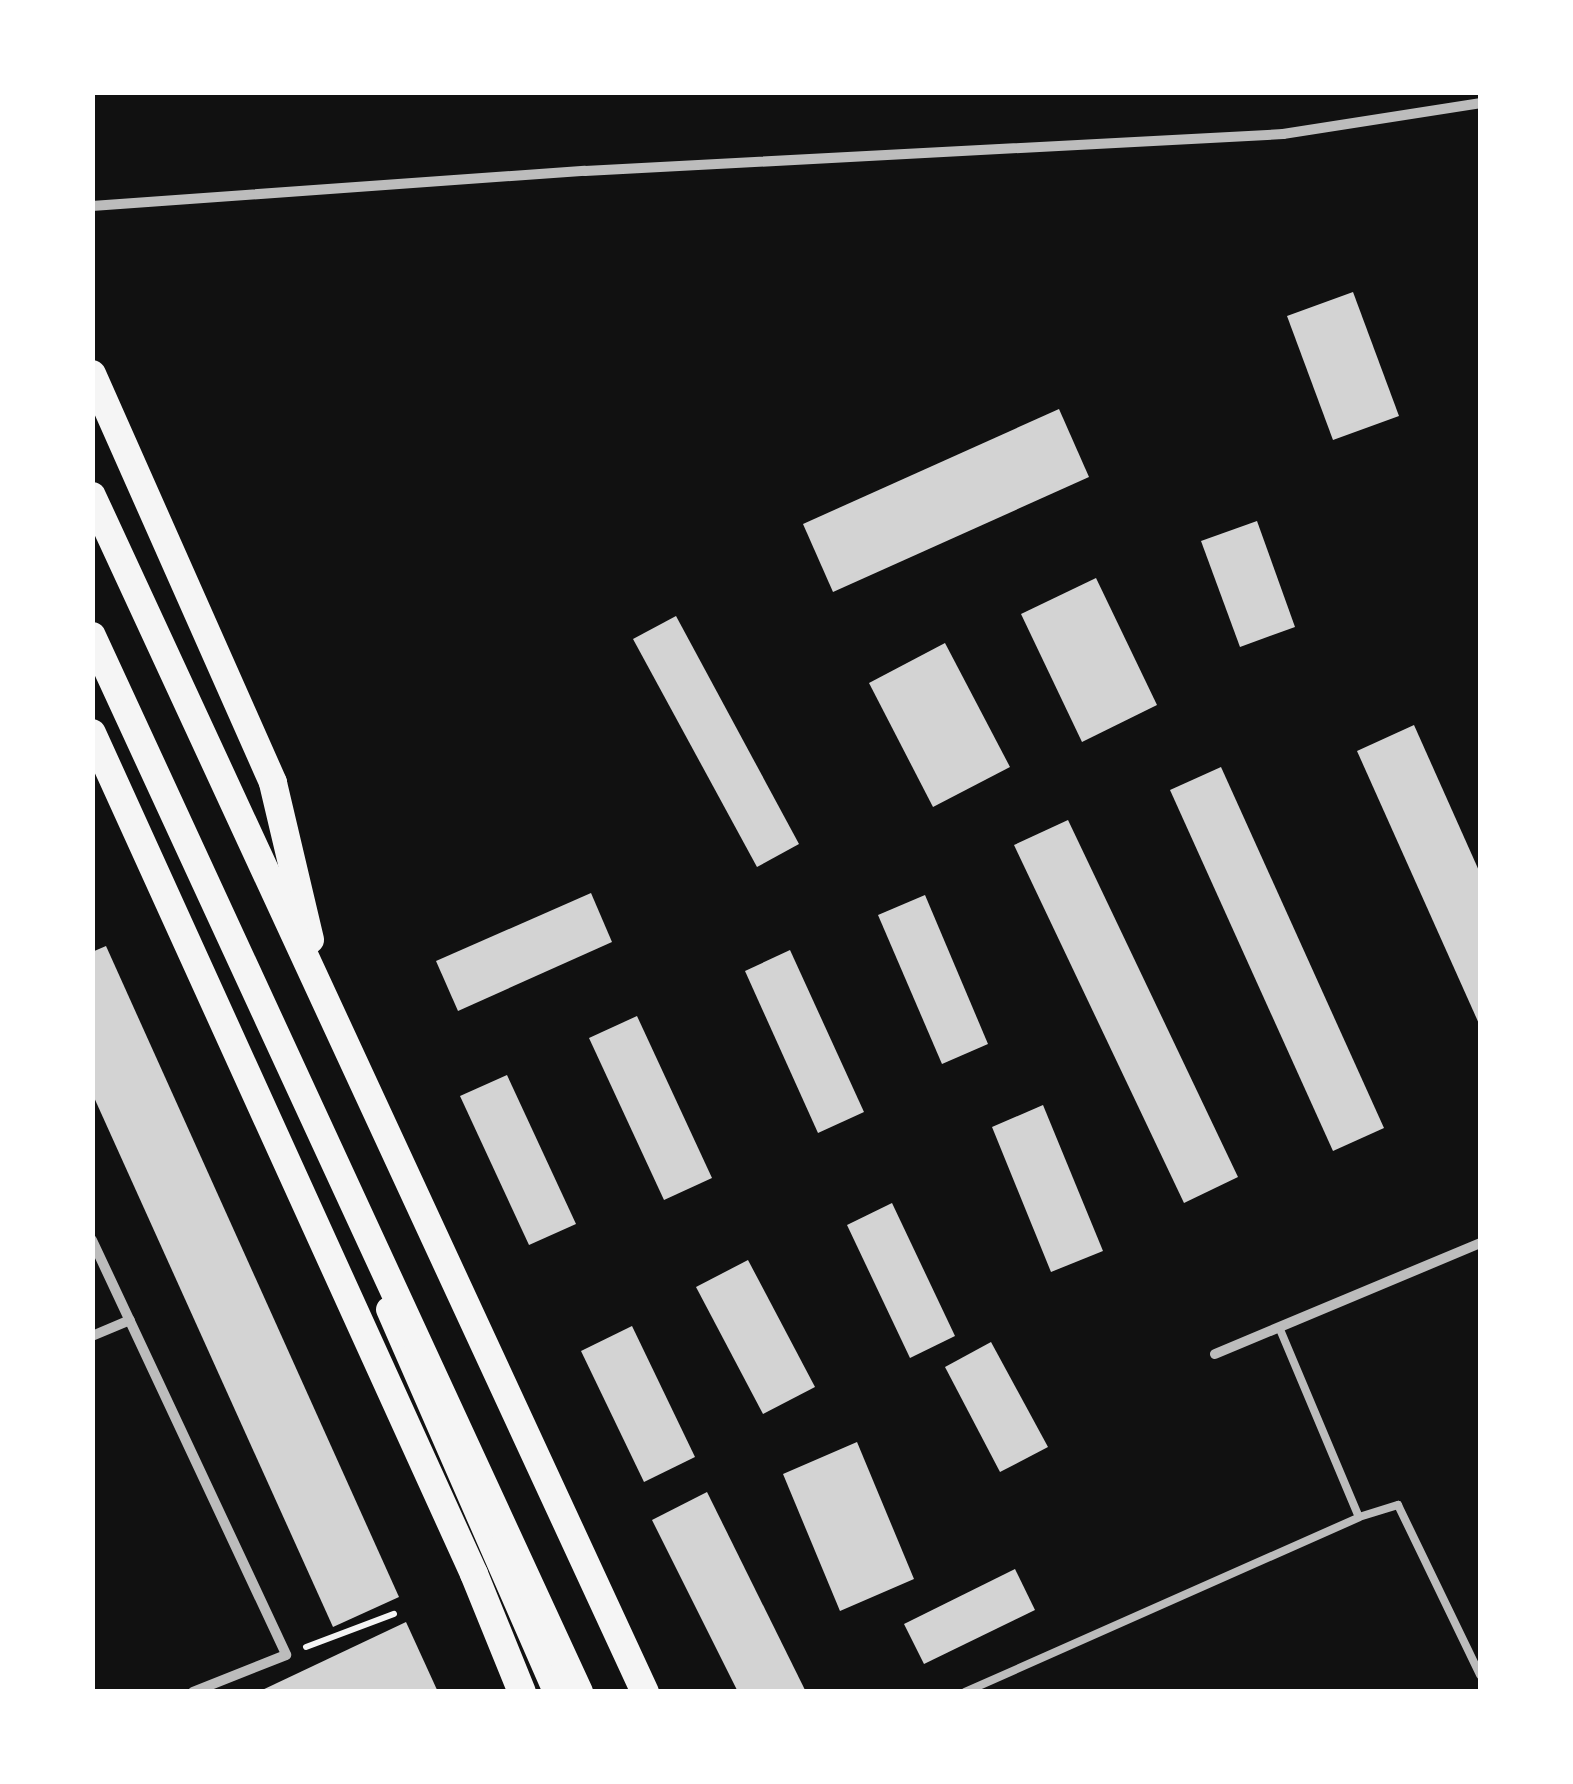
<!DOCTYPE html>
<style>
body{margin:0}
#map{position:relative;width:1573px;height:1784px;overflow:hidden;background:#111;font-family:"Public Sans",sans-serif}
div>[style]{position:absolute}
.building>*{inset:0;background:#d3d3d3}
.path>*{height:6px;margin:-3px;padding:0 3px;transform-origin:3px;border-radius:3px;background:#f5f5f5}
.service>*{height:8px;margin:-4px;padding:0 4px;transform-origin:4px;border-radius:4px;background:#bcbcbc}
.minor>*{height:10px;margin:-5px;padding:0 5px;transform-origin:5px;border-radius:5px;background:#bcbcbc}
.primary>*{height:25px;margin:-12.5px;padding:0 12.5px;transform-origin:12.5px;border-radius:12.5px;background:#f5f5f5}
.trunk>*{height:28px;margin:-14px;padding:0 14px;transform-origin:14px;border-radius:14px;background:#f5f5f5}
span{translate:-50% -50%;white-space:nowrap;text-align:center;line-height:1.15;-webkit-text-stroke:8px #fff;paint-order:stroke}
.frame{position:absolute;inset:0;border:95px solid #fff;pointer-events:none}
</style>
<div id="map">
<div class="building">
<div style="clip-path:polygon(1353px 292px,1399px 416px,1333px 440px,1287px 316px)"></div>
<div style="clip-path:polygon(1059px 409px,1089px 477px,833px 592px,803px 524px)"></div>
<div style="clip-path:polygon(1257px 521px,1295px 627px,1240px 647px,1201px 541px)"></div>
<div style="clip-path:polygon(1096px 578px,1157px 705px,1082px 742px,1021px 614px)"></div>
<div style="clip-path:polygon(676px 616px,799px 844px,757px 867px,633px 639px)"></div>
<div style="clip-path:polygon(945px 643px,1010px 767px,933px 807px,869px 683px)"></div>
<div style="clip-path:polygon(1414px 725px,1480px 873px,1480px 1026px,1357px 751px)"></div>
<div style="clip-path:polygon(1221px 767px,1384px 1128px,1333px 1151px,1170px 790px)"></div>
<div style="clip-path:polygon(1068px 820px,1238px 1177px,1184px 1203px,1014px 845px)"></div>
<div style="clip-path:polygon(591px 893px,612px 942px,458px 1011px,436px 961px)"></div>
<div style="clip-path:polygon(925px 895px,988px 1044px,942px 1064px,878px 915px)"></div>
<div style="clip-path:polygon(106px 946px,399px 1597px,333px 1627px,92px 1093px,92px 952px)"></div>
<div style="clip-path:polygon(790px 950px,864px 1112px,818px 1133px,745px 971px)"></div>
<div style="clip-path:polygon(637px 1016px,712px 1178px,664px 1200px,589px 1038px)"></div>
<div style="clip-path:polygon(507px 1075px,576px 1224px,529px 1245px,460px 1096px)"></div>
<div style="clip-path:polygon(1043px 1105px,1103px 1251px,1051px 1272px,992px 1127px)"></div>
<div style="clip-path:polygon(892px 1203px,955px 1336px,910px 1358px,847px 1225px)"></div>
<div style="clip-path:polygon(748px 1260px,815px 1387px,763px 1414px,696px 1287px)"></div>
<div style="clip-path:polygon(632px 1326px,695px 1457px,644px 1482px,581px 1351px)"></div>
<div style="clip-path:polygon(991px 1342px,1048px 1447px,1000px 1472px,945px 1367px)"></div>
<div style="clip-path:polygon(857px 1442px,914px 1579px,840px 1611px,783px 1474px)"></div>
<div style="clip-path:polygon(707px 1492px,806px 1692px,738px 1692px,652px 1520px)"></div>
<div style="clip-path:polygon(1015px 1569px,1035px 1610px,924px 1664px,904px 1624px)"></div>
<div style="clip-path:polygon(406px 1622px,438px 1692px,258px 1692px)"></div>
</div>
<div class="path">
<div style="left:306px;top:1647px;width:94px;rotate:-20.6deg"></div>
</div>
<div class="service">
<div style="left:1279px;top:1327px;width:206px;rotate:67.2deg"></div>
<div style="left:1359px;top:1517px;width:41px;rotate:-17.1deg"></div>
<div style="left:1398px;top:1505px;width:189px;rotate:64.2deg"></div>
<div style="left:965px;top:1692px;width:431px;rotate:-23.9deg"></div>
</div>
<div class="minor">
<div style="left:92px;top:206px;width:494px;rotate:-4.1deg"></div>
<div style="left:585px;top:171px;width:699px;rotate:-3.03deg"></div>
<div style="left:1283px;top:134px;width:199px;rotate:-8.9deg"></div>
<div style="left:92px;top:1240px;width:458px;rotate:64.9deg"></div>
<div style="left:286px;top:1655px;width:100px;rotate:158.3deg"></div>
<div style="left:92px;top:1336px;width:41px;rotate:-22.8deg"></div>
<div style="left:1215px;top:1354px;width:287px;rotate:-22.7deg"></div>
</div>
<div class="primary">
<div style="left:388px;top:1309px;width:418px;rotate:66.4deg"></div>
</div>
<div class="trunk">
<div style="left:92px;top:374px;width:447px;rotate:66.1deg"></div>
<div style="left:273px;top:783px;width:161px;rotate:76.7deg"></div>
<div style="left:92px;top:496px;width:1318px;rotate:65.19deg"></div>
<div style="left:92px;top:636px;width:1163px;rotate:65.24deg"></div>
<div style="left:92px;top:733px;width:924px;rotate:65.57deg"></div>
<div style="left:474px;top:1574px;width:127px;rotate:67.9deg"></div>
</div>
<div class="frame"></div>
</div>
